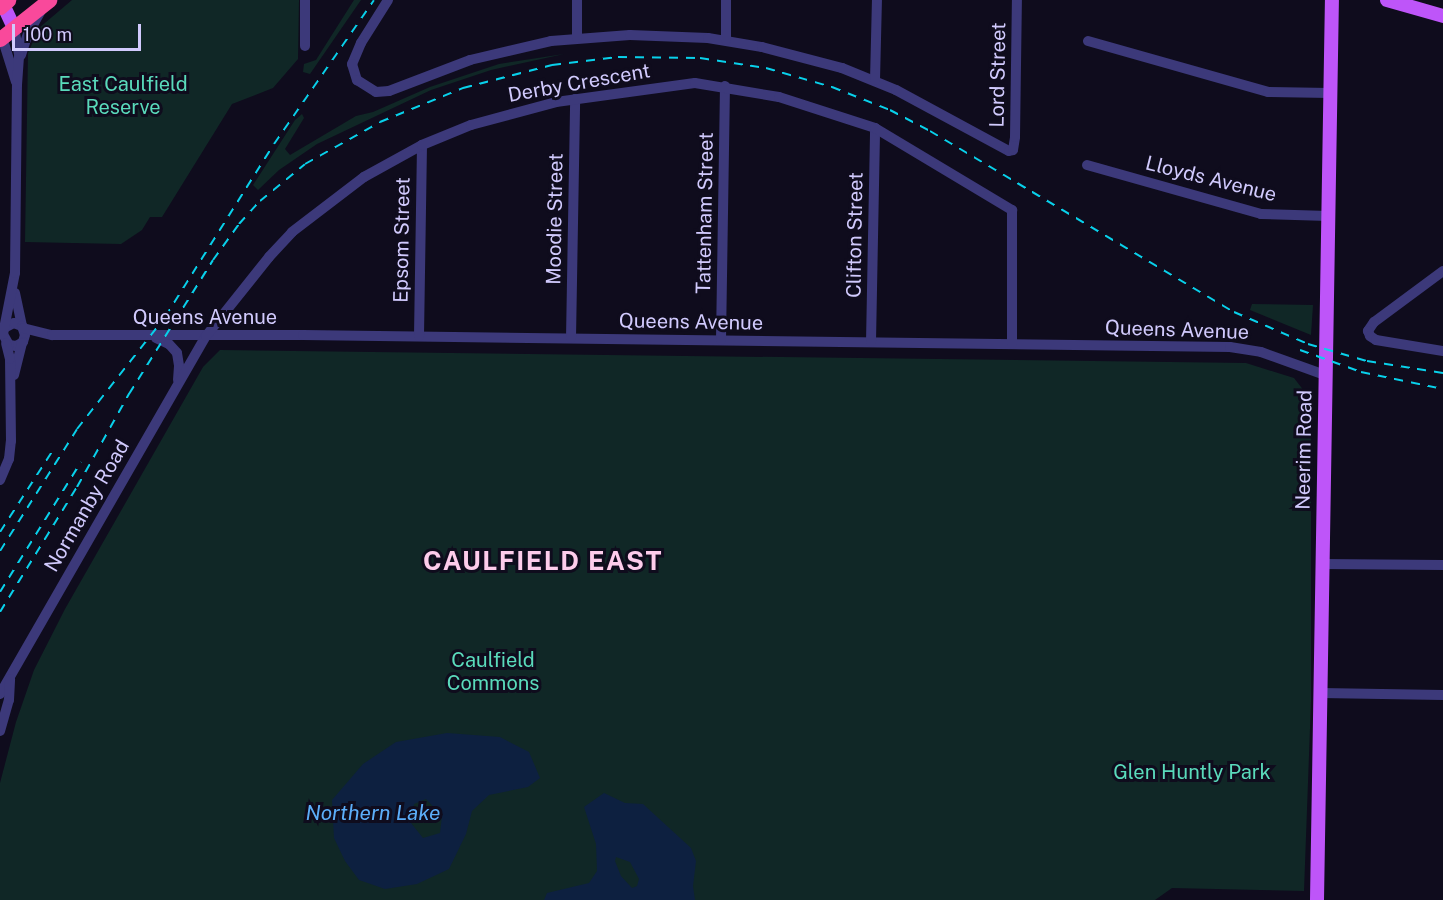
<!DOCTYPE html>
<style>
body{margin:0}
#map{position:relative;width:1443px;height:900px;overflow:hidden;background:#0f0c1d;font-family:"Public Sans",sans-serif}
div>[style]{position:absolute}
.green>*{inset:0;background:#102726}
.water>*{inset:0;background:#0d2040}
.minor>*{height:10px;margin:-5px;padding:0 5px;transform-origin:5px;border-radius:5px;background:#3c397a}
.major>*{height:14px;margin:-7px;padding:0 7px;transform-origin:7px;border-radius:7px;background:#be55f9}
.highway>*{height:15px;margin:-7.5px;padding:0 7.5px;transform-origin:7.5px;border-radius:7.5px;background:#f9499b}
.rail>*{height:2px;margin-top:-1px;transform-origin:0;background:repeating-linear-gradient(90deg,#08d1eb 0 9px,transparent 0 17px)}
span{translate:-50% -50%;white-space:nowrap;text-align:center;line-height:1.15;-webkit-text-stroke:6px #0f0c1d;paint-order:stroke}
.street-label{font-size:20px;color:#d1cafd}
.park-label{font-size:20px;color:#5adabb}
.water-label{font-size:21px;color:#5caefa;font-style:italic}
.district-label{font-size:26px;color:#fdcceb;font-weight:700;letter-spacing:1.5px}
.scale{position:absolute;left:12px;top:24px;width:129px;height:27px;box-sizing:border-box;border:3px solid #d1cafd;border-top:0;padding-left:8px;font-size:18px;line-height:21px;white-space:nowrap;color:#d1cafd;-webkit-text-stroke:4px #0f0c1d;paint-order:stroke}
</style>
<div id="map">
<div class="green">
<div style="clip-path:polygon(72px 0,299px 0,298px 59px,273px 88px,232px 104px,162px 217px,150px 217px,142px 230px,121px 244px,25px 242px,28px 53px,39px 28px)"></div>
<div style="clip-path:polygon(354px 0,361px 0,310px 74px,303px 72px,304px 64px,316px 60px)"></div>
<div style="clip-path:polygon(564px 54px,491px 70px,431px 90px,317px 144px,279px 170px,258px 190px,253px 185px,295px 120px,302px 114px,304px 118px,285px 149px,290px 155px,356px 116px,373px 112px,430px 87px,499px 64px)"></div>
<div style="clip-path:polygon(1252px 304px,1313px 305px,1311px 335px,1250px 310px)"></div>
<div style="clip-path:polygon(220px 350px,1246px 363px,1294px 378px,1311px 400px,1311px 701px,1304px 891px,1172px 888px,1155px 900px,0 900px,0 783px,16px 722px,34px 670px,65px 609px,203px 367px)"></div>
</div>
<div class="water">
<div style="clip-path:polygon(evenodd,447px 733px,500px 737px,529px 752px,540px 778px,528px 787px,489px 795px,472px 811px,466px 834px,449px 869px,417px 884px,385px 889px,359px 880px,345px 861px,334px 838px,332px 800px,363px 764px,396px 742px,447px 733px,426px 799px,442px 816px,440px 833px,423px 838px,411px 823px,414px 804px,426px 799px)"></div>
<div style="clip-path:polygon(evenodd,604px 793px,625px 803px,643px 804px,691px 848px,696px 861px,693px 886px,695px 900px,544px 900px,547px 893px,589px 883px,597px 871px,596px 844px,584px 807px,604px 793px,616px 857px,630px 862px,639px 879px,637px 886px,632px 888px,621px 876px,615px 861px,616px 857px)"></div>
</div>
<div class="minor">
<div style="left:305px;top:0;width:46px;rotate:90deg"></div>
<div style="left:388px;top:0;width:51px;rotate:122.1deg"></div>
<div style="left:361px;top:43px;width:23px;rotate:113deg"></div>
<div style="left:352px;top:64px;width:17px;rotate:73deg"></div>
<div style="left:357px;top:80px;width:22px;rotate:32deg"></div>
<div style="left:376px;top:92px;width:13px;rotate:-4deg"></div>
<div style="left:389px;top:91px;width:87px;rotate:-20.9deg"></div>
<div style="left:470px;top:60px;width:83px;rotate:-13.2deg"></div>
<div style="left:551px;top:41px;width:79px;rotate:-4.3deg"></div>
<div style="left:630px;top:35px;width:78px;rotate:2.2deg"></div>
<div style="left:708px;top:38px;width:55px;rotate:9.5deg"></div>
<div style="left:762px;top:47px;width:83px;rotate:14.7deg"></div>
<div style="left:842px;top:68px;width:58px;rotate:22.2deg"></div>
<div style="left:896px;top:90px;width:128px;rotate:28.4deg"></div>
<div style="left:1009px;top:151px;width:4px;rotate:-14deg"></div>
<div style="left:1013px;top:150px;width:13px;rotate:-81deg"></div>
<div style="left:1015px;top:137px;width:137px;rotate:-89.2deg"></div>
<div style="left:2px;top:37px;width:47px;rotate:72.7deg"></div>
<div style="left:577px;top:38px;width:38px;rotate:-90deg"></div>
<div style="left:726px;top:40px;width:40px;rotate:-90deg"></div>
<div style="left:1088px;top:41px;width:187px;rotate:15.8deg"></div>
<div style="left:1268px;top:92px;width:62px;rotate:0.9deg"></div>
<div style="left:21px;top:55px;width:22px;rotate:-72deg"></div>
<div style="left:28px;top:34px;width:29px;rotate:-61deg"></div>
<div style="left:875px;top:80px;width:80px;rotate:-88.6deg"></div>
<div style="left:1087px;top:165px;width:181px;rotate:15.7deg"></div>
<div style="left:1261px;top:214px;width:67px;rotate:1.7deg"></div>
<div style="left:1443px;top:271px;width:86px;rotate:143.5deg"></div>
<div style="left:1374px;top:322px;width:11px;rotate:124deg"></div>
<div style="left:1368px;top:331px;width:5px;rotate:68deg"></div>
<div style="left:1370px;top:336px;width:7px;rotate:34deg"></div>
<div style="left:1376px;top:340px;width:68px;rotate:9.3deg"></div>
<div style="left:15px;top:293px;width:34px;rotate:78deg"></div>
<div style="left:6px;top:327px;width:9px;rotate:-27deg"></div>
<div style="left:14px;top:323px;width:9px;rotate:21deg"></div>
<div style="left:22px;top:326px;width:9px;rotate:72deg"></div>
<div style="left:25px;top:335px;width:7px;rotate:106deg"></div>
<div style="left:23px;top:342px;width:8px;rotate:150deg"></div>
<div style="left:16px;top:346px;width:7px;rotate:-172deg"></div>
<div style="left:9px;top:345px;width:13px;rotate:-119deg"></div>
<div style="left:3px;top:334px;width:62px;rotate:-78.9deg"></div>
<div style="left:15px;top:273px;width:188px;rotate:-89.4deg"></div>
<div style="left:17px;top:85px;width:31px;rotate:-86deg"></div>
<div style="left:19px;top:54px;width:26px;rotate:-101deg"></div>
<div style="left:23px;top:328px;width:30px;rotate:14deg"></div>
<div style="left:52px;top:335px;width:251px"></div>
<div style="left:303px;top:335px;width:927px;rotate:0.74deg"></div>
<div style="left:1230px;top:347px;width:31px;rotate:9deg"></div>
<div style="left:1261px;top:352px;width:68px;rotate:19.8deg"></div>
<div style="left:419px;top:336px;width:191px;rotate:-89.1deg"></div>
<div style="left:156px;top:338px;width:14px;rotate:25deg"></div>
<div style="left:169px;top:344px;width:12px;rotate:48deg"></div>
<div style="left:177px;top:353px;width:13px;rotate:81deg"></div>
<div style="left:179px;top:366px;width:14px;rotate:94deg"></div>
<div style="left:571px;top:338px;width:239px;rotate:-89deg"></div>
<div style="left:721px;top:340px;width:254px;rotate:-89.1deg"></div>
<div style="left:871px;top:342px;width:214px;rotate:-88.9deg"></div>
<div style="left:14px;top:375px;width:33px;rotate:-76deg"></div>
<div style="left:0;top:480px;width:23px;rotate:-67deg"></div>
<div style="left:9px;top:459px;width:18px;rotate:-84deg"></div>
<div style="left:11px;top:441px;width:82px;rotate:-90.7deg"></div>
<div style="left:10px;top:359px;width:16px;rotate:-104deg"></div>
<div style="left:1322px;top:564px;width:121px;rotate:0.5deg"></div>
<div style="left:1321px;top:693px;width:122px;rotate:0.9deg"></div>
<div style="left:0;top:694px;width:413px;rotate:-60.1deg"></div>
<div style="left:206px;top:336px;width:101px;rotate:-51.4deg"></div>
<div style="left:269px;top:257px;width:34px;rotate:-47deg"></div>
<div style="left:292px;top:232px;width:91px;rotate:-37.4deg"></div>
<div style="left:364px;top:177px;width:66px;rotate:-28.9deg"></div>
<div style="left:422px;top:145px;width:53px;rotate:-22.2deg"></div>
<div style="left:471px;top:125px;width:88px;rotate:-15.1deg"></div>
<div style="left:556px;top:102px;width:140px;rotate:-7.8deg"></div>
<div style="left:695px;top:83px;width:85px;rotate:9.5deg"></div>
<div style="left:779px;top:97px;width:101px;rotate:17.9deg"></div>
<div style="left:875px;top:128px;width:160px;rotate:30.9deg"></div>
<div style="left:1012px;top:210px;width:134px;rotate:90deg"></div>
<div style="left:0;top:731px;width:32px;rotate:-74deg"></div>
<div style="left:9px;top:700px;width:21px;rotate:-87deg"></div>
</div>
<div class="major">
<div style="left:1px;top:0;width:31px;rotate:65deg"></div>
<div style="left:1387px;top:0;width:58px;rotate:15.9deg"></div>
<div style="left:1317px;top:900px;width:900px;rotate:-89.05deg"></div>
</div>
<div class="highway">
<div style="left:0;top:7px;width:11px;rotate:-41deg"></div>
<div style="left:0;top:39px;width:63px;rotate:-38.5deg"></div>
</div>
<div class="rail">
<div style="left:1300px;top:350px;width:65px;rotate:19.8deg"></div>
<div style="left:1361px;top:372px;width:84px;rotate:11.7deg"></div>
<div style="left:0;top:532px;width:101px;rotate:-57.1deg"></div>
<div style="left:0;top:551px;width:144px;rotate:-57.7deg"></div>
<div style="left:77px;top:429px;width:142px;rotate:-51.8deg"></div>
<div style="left:165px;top:317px;width:204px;rotate:-57.8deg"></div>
<div style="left:274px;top:144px;width:175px;rotate:-55.2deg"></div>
<div style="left:0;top:592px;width:153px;rotate:-58.1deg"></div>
<div style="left:0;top:612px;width:147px;rotate:-58.4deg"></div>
<div style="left:77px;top:487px;width:107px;rotate:-60.8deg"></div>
<div style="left:129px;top:394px;width:158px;rotate:-57.9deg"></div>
<div style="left:213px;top:260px;width:44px;rotate:-54.2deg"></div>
<div style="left:239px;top:224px;width:31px;rotate:-48deg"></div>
<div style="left:260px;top:201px;width:58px;rotate:-39.4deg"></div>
<div style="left:305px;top:164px;width:86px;rotate:-29.2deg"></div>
<div style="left:380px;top:122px;width:90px;rotate:-22.3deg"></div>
<div style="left:463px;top:88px;width:92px;rotate:-14.5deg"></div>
<div style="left:552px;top:65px;width:66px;rotate:-6.9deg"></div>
<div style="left:618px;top:57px;width:82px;rotate:0.7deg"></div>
<div style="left:700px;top:58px;width:67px;rotate:8.6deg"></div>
<div style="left:766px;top:68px;width:69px;rotate:16.1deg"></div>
<div style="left:832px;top:87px;width:62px;rotate:21.6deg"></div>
<div style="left:890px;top:110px;width:45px;rotate:27.7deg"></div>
<div style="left:930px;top:131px;width:354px;rotate:30.8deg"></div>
<div style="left:1234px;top:312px;width:81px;rotate:23.4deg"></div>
<div style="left:1308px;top:344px;width:61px;rotate:16.1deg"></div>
<div style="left:1367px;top:361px;width:77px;rotate:9deg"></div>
</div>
<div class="street-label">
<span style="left:998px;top:75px;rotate:-89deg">Lord Street</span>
<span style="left:579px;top:83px;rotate:-10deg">Derby Crescent</span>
<span style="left:1211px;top:179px;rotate:14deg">Lloyds Avenue</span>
<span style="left:705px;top:213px;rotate:-89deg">Tattenham Street</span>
<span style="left:555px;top:219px;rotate:-89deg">Moodie Street</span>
<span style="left:855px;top:235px;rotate:-89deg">Clifton Street</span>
<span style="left:402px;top:240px;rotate:-89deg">Epsom Street</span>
<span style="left:205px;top:317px">Queens Avenue</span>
<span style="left:691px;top:322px;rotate:1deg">Queens Avenue</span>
<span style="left:1177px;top:330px;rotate:2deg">Queens Avenue</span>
<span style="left:1304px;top:450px;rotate:-89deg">Neerim Road</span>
<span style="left:87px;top:506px;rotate:-60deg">Normanby Road</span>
</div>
<div class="park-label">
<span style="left:123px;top:96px">East Caulfield<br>Reserve</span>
<span style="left:493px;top:672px">Caulfield<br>Commons</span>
<span style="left:1192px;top:772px">Glen Huntly Park</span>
</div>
<div class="water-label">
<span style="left:373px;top:813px">Northern Lake</span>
</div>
<div class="district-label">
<span style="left:543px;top:561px">CAULFIELD EAST</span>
</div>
<div class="scale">100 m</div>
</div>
